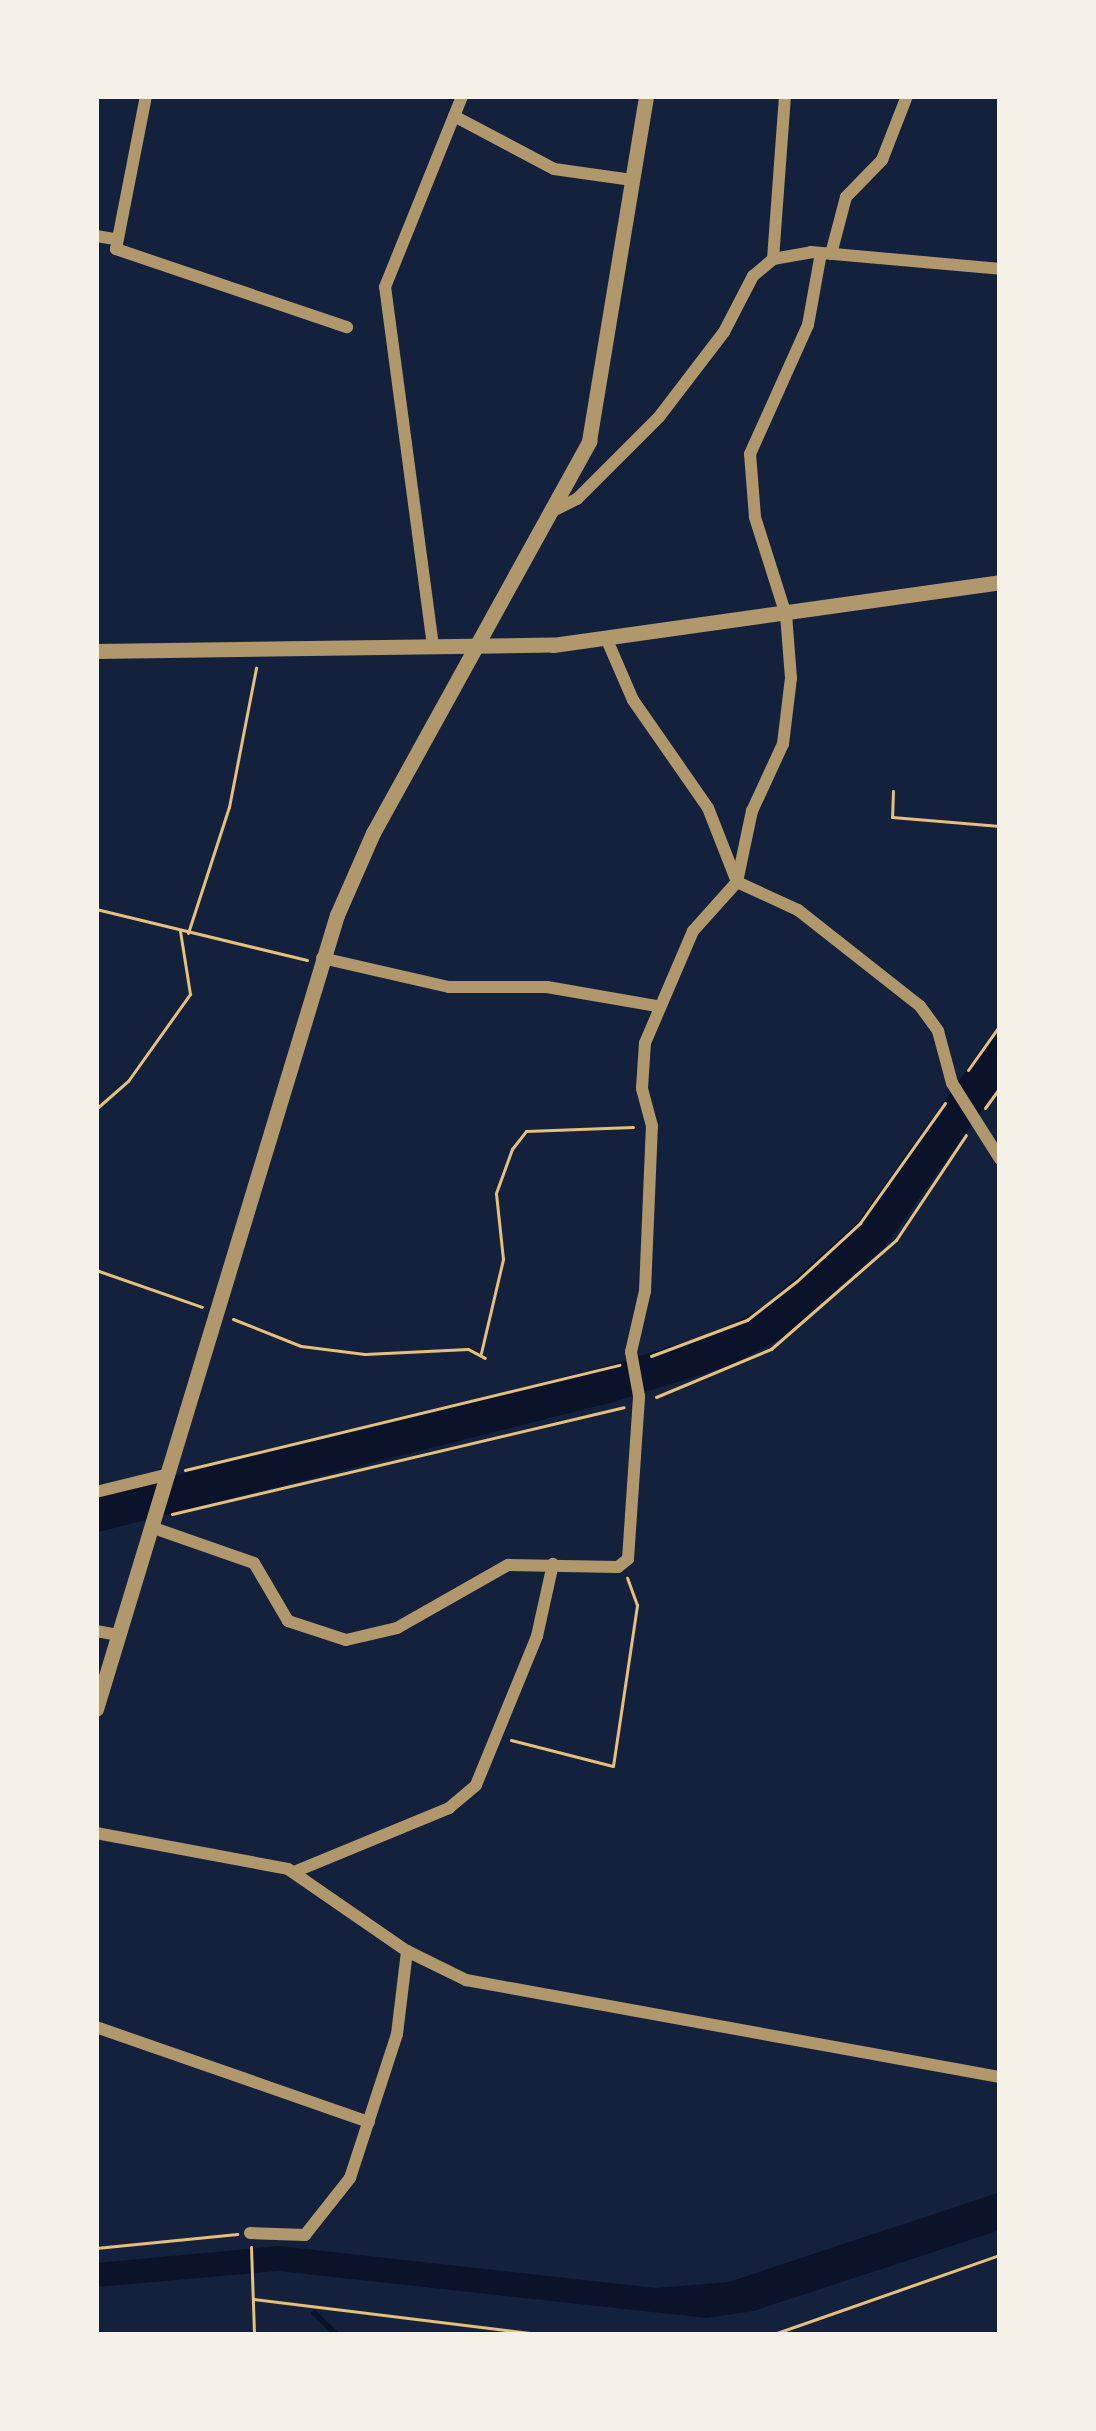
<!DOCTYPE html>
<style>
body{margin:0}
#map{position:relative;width:1096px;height:2431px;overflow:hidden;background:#14213d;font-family:"Nunito Sans",sans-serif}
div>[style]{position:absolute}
.water>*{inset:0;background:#0b132b}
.stream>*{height:6px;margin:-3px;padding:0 3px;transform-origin:3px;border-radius:3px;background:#0b132b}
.river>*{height:36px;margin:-18px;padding:0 18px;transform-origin:18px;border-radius:18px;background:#0b132b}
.path>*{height:3px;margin:-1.5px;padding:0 1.5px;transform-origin:1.5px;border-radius:1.5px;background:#e5c07b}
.minor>*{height:12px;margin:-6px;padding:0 6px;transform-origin:6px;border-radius:6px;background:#b1986c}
.tertiary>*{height:15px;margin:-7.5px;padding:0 7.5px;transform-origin:7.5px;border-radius:7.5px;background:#b1986c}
span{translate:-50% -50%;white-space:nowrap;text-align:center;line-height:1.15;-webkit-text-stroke:9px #f6f1e7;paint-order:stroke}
.frame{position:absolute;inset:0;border:99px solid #f6f1e7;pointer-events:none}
</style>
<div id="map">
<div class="water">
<div style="clip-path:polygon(1000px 2192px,1000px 2230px,754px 2311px,707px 2318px,278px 2271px,96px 2287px,96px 2263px,279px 2246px,656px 2288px,729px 2282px)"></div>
</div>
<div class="stream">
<div style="left:314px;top:2313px;width:32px;rotate:44deg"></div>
</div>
<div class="river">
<div style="left:96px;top:1514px;width:527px;rotate:-14.17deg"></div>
<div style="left:607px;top:1385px;width:118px;rotate:-17.2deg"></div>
<div style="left:720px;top:1350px;width:59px;rotate:-27.4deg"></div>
<div style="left:772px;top:1323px;width:132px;rotate:-41.6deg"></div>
<div style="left:871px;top:1235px;width:222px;rotate:-54.5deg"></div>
</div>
<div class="path">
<div style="left:893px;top:791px;width:26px;rotate:92deg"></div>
<div style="left:892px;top:817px;width:108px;rotate:4.8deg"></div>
<div style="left:96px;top:909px;width:217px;rotate:13.6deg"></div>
<div style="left:188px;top:933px;width:133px;rotate:-72deg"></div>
<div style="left:229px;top:807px;width:142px;rotate:-79deg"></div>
<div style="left:968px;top:1070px;width:55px;rotate:-54.6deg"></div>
<div style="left:985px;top:1108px;width:26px;rotate:-54deg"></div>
<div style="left:96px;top:1109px;width:43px;rotate:-41.2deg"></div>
<div style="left:128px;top:1081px;width:107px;rotate:-54.5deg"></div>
<div style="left:190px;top:994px;width:64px;rotate:-99deg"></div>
<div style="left:96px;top:1270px;width:112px;rotate:19.2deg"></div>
<div style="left:233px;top:1319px;width:73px;rotate:21.7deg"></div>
<div style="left:301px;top:1346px;width:64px;rotate:7.1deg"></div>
<div style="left:365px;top:1354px;width:103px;rotate:-2.8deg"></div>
<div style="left:468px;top:1349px;width:19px;rotate:28deg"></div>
<div style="left:481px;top:1353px;width:97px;rotate:-76.8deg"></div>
<div style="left:503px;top:1259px;width:66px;rotate:-96.1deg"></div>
<div style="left:496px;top:1193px;width:47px;rotate:-70deg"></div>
<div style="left:512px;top:1149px;width:23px;rotate:-52deg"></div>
<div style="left:526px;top:1131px;width:107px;rotate:-2.1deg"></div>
<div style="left:651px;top:1356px;width:103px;rotate:-20.6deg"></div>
<div style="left:747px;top:1320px;width:63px;rotate:-38deg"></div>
<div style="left:797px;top:1281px;width:86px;rotate:-42.6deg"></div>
<div style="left:860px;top:1223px;width:147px;rotate:-54.7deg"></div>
<div style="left:656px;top:1397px;width:125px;rotate:-22.7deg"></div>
<div style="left:771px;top:1349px;width:166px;rotate:-41.1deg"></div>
<div style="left:896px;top:1240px;width:126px;rotate:-56.3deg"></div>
<div style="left:185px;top:1470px;width:447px;rotate:-13.6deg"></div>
<div style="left:172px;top:1514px;width:464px;rotate:-13.3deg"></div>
<div style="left:511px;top:1740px;width:105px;rotate:14.3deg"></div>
<div style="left:613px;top:1766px;width:163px;rotate:-81.5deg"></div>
<div style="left:637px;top:1605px;width:29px;rotate:-110deg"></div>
<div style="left:251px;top:2247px;width:88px;rotate:88deg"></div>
<div style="left:96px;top:2248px;width:142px;rotate:-5.7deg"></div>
<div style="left:253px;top:2299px;width:295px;rotate:7deg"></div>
<div style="left:771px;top:2335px;width:243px;rotate:-19.3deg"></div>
</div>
<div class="minor">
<div style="left:146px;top:96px;width:156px;rotate:101.1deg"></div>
<div style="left:116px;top:249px;width:244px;rotate:18.7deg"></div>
<div style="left:454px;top:116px;width:113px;rotate:27.9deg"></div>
<div style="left:554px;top:169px;width:79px;rotate:8deg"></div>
<div style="left:96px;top:236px;width:18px;rotate:9deg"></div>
<div style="left:831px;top:254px;width:59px;rotate:-75.3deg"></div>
<div style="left:846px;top:197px;width:52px;rotate:-45.8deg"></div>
<div style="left:882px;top:160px;width:69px;rotate:-68.7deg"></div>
<div style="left:773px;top:259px;width:163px;rotate:-85.8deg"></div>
<div style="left:555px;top:510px;width:25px;rotate:-27deg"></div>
<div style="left:577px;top:499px;width:116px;rotate:-45deg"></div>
<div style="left:659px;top:417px;width:107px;rotate:-52.6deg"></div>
<div style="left:724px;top:332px;width:63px;rotate:-62.6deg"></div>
<div style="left:753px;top:276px;width:26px;rotate:-40deg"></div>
<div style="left:773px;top:259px;width:39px;rotate:-10deg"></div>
<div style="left:811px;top:252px;width:190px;rotate:5.1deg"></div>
<div style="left:607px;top:640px;width:65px;rotate:66.6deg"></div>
<div style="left:633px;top:700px;width:131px;rotate:55.2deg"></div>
<div style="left:708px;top:808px;width:79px;rotate:68.6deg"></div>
<div style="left:737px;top:882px;width:67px;rotate:24.7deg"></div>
<div style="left:798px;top:910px;width:155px;rotate:38.2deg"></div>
<div style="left:920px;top:1006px;width:31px;rotate:54deg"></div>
<div style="left:938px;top:1031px;width:54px;rotate:74.9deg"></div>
<div style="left:952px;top:1083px;width:90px;rotate:57.7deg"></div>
<div style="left:433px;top:646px;width:362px;rotate:-97.6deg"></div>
<div style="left:385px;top:287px;width:206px;rotate:-68deg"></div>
<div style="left:322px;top:958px;width:130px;rotate:12.9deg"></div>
<div style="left:449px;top:987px;width:98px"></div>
<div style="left:547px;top:987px;width:112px;rotate:9.8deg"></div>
<div style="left:96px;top:1492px;width:72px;rotate:-13.7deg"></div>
<div style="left:151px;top:1527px;width:109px;rotate:19.3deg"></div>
<div style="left:254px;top:1563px;width:67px;rotate:59.6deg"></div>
<div style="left:288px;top:1621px;width:61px;rotate:18.1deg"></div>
<div style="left:346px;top:1640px;width:52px;rotate:-13.2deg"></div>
<div style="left:397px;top:1628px;width:128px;rotate:-29.6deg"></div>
<div style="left:508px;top:1565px;width:110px;rotate:1deg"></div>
<div style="left:618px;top:1567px;width:13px;rotate:-39deg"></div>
<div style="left:628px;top:1559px;width:163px;rotate:-86.1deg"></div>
<div style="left:639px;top:1396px;width:45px;rotate:-100.3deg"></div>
<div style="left:631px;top:1352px;width:63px;rotate:-77.1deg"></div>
<div style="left:645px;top:1291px;width:165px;rotate:-87.6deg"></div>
<div style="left:652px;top:1126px;width:39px;rotate:-105deg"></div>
<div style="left:642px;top:1088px;width:45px;rotate:-86.2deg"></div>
<div style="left:645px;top:1043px;width:122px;rotate:-66.8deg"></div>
<div style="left:693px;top:931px;width:66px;rotate:-48.1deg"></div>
<div style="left:737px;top:882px;width:73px;rotate:-78.1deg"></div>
<div style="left:752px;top:811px;width:74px;rotate:-65.2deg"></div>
<div style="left:783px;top:744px;width:66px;rotate:-83.1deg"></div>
<div style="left:791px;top:678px;width:63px;rotate:-94.5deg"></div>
<div style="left:786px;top:615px;width:103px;rotate:-107.6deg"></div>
<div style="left:755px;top:517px;width:63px;rotate:-94.5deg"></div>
<div style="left:750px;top:454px;width:141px;rotate:-65.8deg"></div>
<div style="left:808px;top:325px;width:73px;rotate:-79.8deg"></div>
<div style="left:96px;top:1631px;width:22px;rotate:10deg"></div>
<div style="left:96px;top:1833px;width:195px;rotate:10.6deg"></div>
<div style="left:288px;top:1869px;width:145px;rotate:34.6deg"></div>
<div style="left:407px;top:1951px;width:66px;rotate:26.2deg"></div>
<div style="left:466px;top:1980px;width:543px;rotate:10.3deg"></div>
<div style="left:294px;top:1872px;width:168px;rotate:-22.4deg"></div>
<div style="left:449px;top:1808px;width:35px;rotate:-40deg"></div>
<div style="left:476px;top:1785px;width:161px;rotate:-67.7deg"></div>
<div style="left:537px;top:1636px;width:74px;rotate:-77.5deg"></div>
<div style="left:96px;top:2027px;width:289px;rotate:19.2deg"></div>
<div style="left:250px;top:2233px;width:55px;rotate:2.1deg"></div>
<div style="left:305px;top:2235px;width:73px;rotate:-51.7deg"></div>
<div style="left:350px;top:2178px;width:151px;rotate:-71.9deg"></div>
<div style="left:397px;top:2034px;width:84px;rotate:-83.1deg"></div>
</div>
<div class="tertiary">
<div style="left:96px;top:651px;width:457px;rotate:-0.8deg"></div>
<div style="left:553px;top:645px;width:451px;rotate:-8deg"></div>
<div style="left:96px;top:1709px;width:830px;rotate:-73.12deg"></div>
<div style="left:337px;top:915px;width:90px;rotate:-66.3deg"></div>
<div style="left:373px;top:833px;width:448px;rotate:-61.1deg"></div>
<div style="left:589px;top:441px;width:350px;rotate:-80.6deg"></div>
</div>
<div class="frame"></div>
</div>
